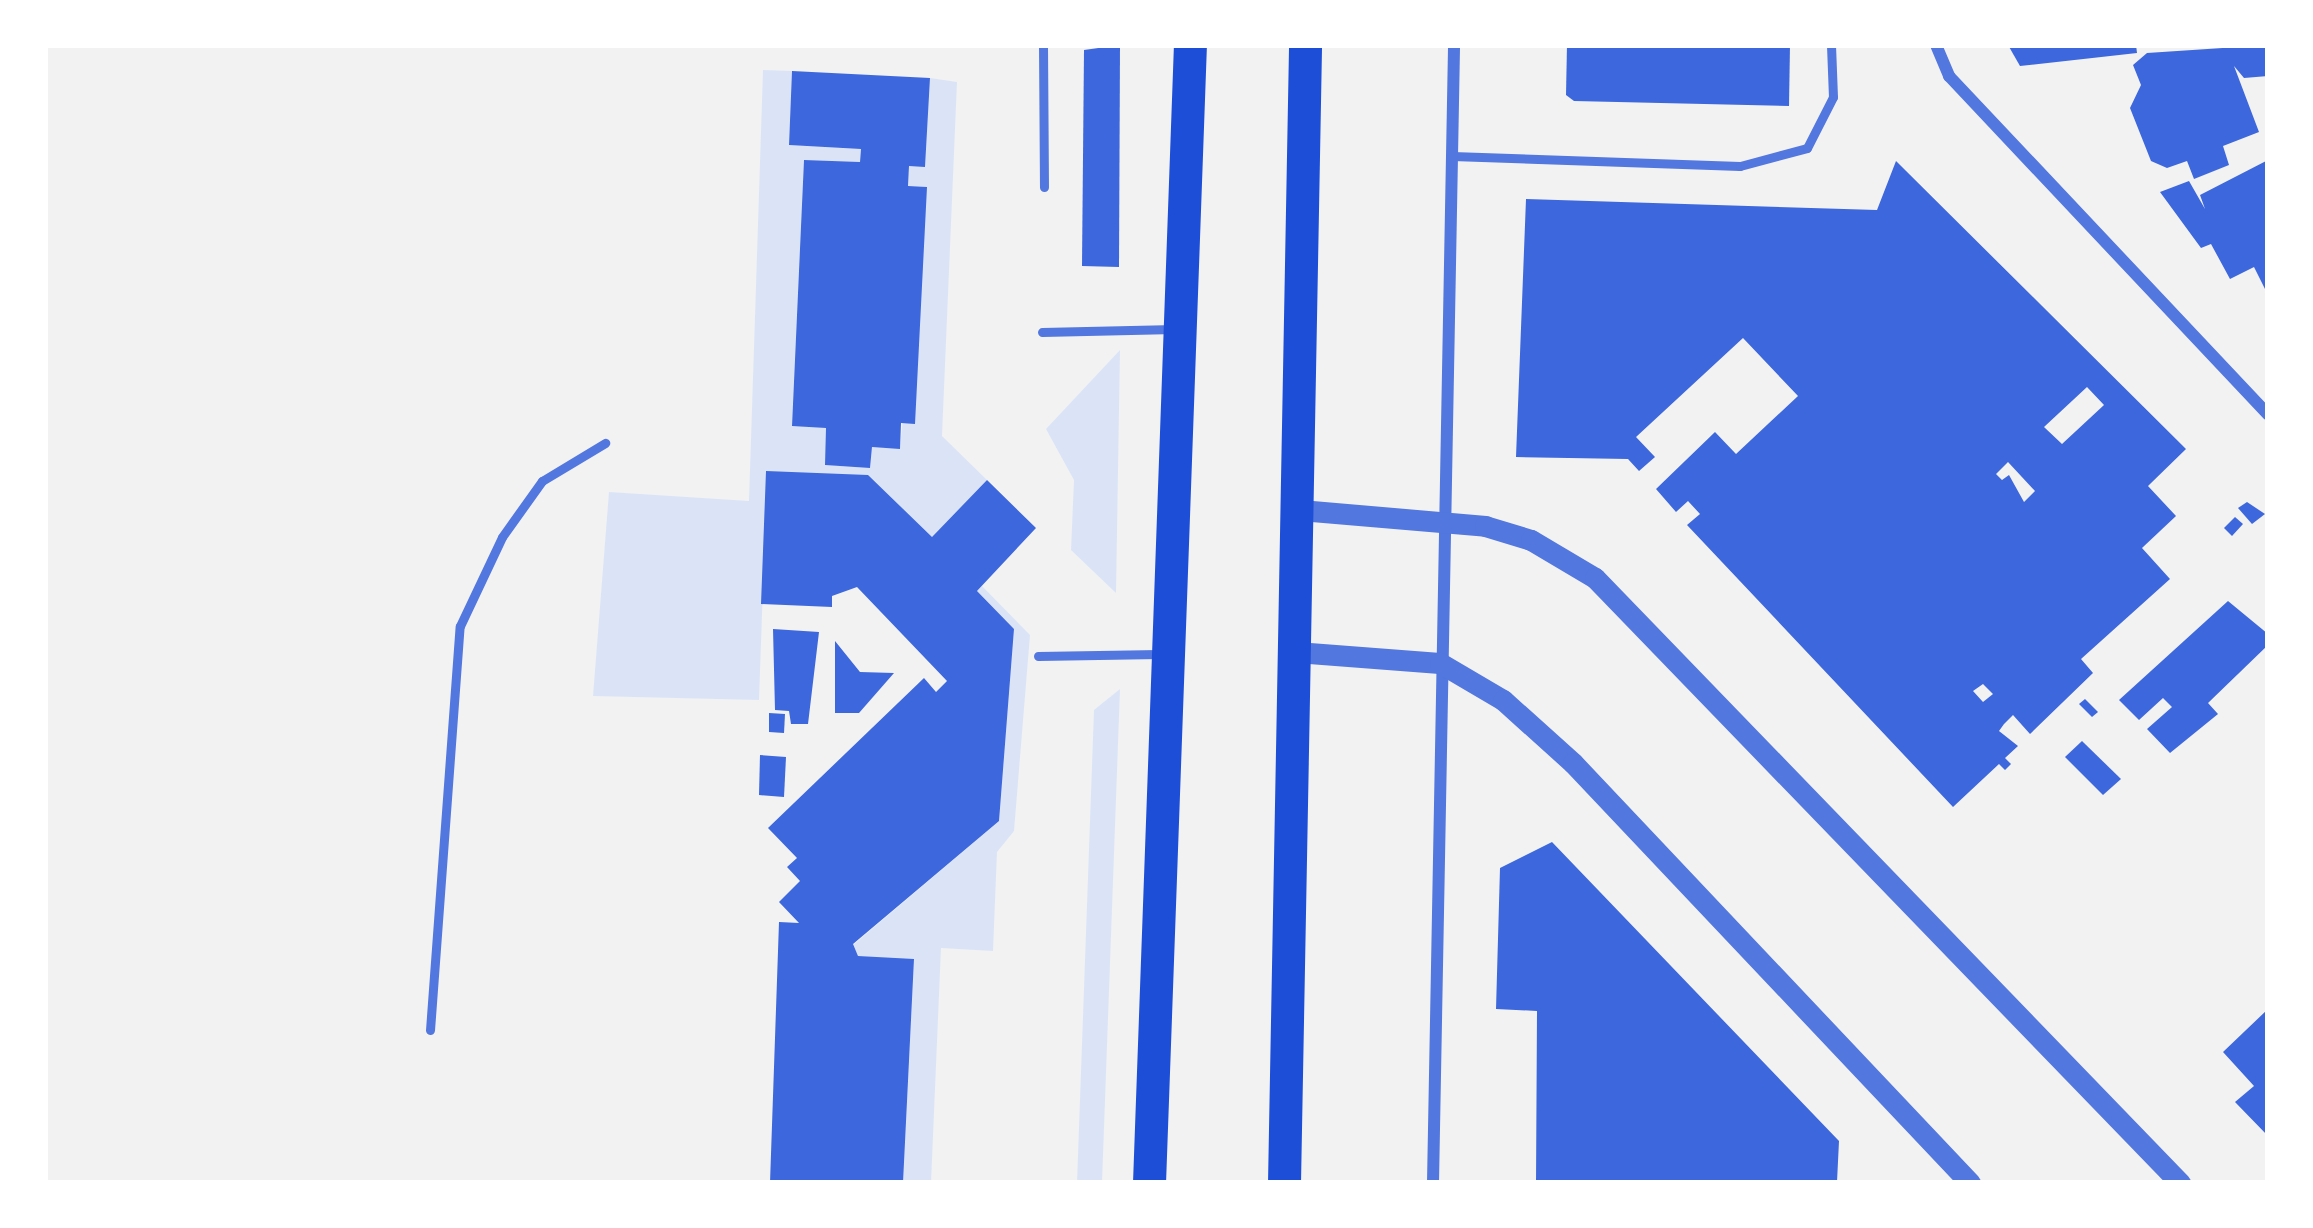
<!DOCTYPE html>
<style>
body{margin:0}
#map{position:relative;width:2313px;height:1228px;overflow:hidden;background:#f2f2f2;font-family:"Space Grotesk",sans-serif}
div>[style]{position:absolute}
.green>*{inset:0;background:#dbe4f7}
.building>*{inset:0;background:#3d67dc}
.service>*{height:9px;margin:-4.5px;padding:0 4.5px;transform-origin:4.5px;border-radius:4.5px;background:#5277de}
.minor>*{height:12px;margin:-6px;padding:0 6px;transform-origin:6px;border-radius:6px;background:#5277de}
.tertiary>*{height:21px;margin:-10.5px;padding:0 10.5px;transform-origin:10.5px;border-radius:10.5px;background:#5277de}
.trunk>*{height:33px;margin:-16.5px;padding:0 16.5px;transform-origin:16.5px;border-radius:16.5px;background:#1d4ed8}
span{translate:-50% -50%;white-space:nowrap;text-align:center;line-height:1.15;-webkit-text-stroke:12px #fff;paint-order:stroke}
.frame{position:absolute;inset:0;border:48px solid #fff;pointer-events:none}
</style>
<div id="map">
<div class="green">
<div style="clip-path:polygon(763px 70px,792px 71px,789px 145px,861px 149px,860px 162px,804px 160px,792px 425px,826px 428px,826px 465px,870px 468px,872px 447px,900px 448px,926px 187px,908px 186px,909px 166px,925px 166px,930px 78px,957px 82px,942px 436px,987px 480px,932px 537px,767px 471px,759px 700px,593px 696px,609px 492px,749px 501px)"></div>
<div style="clip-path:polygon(1120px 350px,1116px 593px,1071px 550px,1074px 480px,1046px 429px)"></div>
<div style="clip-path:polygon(982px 586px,1030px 635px,1014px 831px,997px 852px,993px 951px,941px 948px,931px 1183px,903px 1183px,914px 960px,858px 956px,853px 945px,999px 821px,1014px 629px,977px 591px)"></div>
<div style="clip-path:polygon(1120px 689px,1102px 1183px,1077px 1183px,1094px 710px)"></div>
</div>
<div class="building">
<div style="clip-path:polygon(1120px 45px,1119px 267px,1082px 266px,1084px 50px)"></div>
<div style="clip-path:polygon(1567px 45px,1790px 45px,1789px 106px,1574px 101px,1566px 95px)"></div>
<div style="clip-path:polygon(2008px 45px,2136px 45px,2137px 53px,2020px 66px)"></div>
<div style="clip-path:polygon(2268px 45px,2268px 76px,2244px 78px,2234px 66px,2259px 132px,2223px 146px,2229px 165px,2194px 179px,2187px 161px,2167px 168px,2151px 161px,2130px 108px,2141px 85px,2133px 65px,2147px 53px)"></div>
<div style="clip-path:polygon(792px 71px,930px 78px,925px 167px,909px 166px,908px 186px,927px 187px,915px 424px,901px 423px,900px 449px,872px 447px,870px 468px,825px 465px,826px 428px,792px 426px,804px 160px,860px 162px,861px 149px,789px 145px)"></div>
<div style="clip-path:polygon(2268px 160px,2268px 295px,2254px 267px,2230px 279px,2211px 244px,2201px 248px,2160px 192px,2189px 181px,2205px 209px,2200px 195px)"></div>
<div style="clip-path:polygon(evenodd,1896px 161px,2186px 449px,2148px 486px,2176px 516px,2142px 548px,2170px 579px,2081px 659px,2093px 673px,2030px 734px,2013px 715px,2004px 724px,1999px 731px,2018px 746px,2005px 758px,2011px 764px,2005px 770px,1999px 764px,1953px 807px,1687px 525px,1700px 514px,1688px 501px,1676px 512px,1656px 489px,1715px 432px,1736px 454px,1798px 396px,1743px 338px,1636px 437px,1655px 457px,1639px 471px,1628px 459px,1516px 457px,1526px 199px,1877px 210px,1896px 161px,2087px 387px,2104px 405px,2062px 444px,2044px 427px,2087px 387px,1896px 161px,2008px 462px,2035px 491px,2024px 502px,2009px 475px,2002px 480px,1996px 474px,2008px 462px,1896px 161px,1983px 684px,1993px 694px,1983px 702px,1973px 691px,1983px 684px)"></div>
<div style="clip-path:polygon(766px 471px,868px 475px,932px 537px,987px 480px,1036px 528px,977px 591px,1014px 629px,999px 821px,853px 944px,858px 956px,914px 959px,903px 1183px,770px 1183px,779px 922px,799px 923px,779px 902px,800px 881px,787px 867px,797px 858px,768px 828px,924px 678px,936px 692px,947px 681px,857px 587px,832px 596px,832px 607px,761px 604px)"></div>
<div style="clip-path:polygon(2247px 502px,2265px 514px,2252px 524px,2238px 508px)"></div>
<div style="clip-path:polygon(2235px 517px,2243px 524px,2232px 536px,2224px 528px)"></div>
<div style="clip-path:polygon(2228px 601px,2268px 634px,2268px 645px,2208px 703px,2218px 714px,2170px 753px,2147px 729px,2172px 707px,2163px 698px,2139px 720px,2119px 700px)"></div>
<div style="clip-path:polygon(773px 629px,819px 632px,808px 724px,791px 724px,789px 711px,775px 710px)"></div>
<div style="clip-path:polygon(835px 641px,860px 672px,894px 673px,859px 713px,835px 713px)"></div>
<div style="clip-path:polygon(2085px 699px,2098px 712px,2092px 717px,2079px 704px)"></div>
<div style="clip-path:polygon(769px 713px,785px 714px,784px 733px,769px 732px)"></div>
<div style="clip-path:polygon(2082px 741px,2121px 779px,2103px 795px,2065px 757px)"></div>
<div style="clip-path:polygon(760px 755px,786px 757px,784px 797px,759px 795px)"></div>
<div style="clip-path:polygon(1552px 842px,1839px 1141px,1837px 1182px,1536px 1183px,1537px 1011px,1496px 1009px,1500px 868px)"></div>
<div style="clip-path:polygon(2268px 1009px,2268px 1136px,2235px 1102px,2254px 1086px,2223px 1052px)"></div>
</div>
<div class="service">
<div style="left:1043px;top:45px;width:142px;rotate:89.6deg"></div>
<div style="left:1452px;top:156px;width:288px;rotate:2deg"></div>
<div style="left:1740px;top:166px;width:69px;rotate:-15deg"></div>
<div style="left:1807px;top:148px;width:57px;rotate:-63deg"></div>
<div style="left:1833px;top:97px;width:52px;rotate:-92.2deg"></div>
<div style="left:1042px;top:332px;width:133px;rotate:-1.3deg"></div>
<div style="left:1038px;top:656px;width:121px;rotate:-0.9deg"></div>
<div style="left:430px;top:1030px;width:405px;rotate:-85.8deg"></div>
<div style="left:460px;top:626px;width:98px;rotate:-64.7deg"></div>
<div style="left:502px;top:537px;width:69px;rotate:-54.5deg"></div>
<div style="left:542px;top:481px;width:74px;rotate:-31.1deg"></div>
</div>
<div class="minor">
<div style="left:1936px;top:45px;width:34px;rotate:67deg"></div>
<div style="left:1949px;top:76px;width:465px;rotate:46.7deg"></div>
<div style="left:1433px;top:1183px;width:1138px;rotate:-88.94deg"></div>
</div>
<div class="tertiary">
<div style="left:1300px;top:510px;width:186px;rotate:4.9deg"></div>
<div style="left:1485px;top:526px;width:48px;rotate:16.9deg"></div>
<div style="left:1531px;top:540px;width:74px;rotate:30.7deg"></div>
<div style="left:1595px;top:578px;width:842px;rotate:45.96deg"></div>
<div style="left:1296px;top:652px;width:144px;rotate:4.4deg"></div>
<div style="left:1440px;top:663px;width:73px;rotate:30.4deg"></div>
<div style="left:1503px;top:700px;width:94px;rotate:42deg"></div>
<div style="left:1573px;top:763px;width:578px;rotate:46.61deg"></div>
</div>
<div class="trunk">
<div style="left:1149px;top:1183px;width:1139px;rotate:-87.94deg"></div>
<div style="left:1284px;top:1183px;width:1138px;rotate:-88.94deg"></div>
</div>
<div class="frame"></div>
</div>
